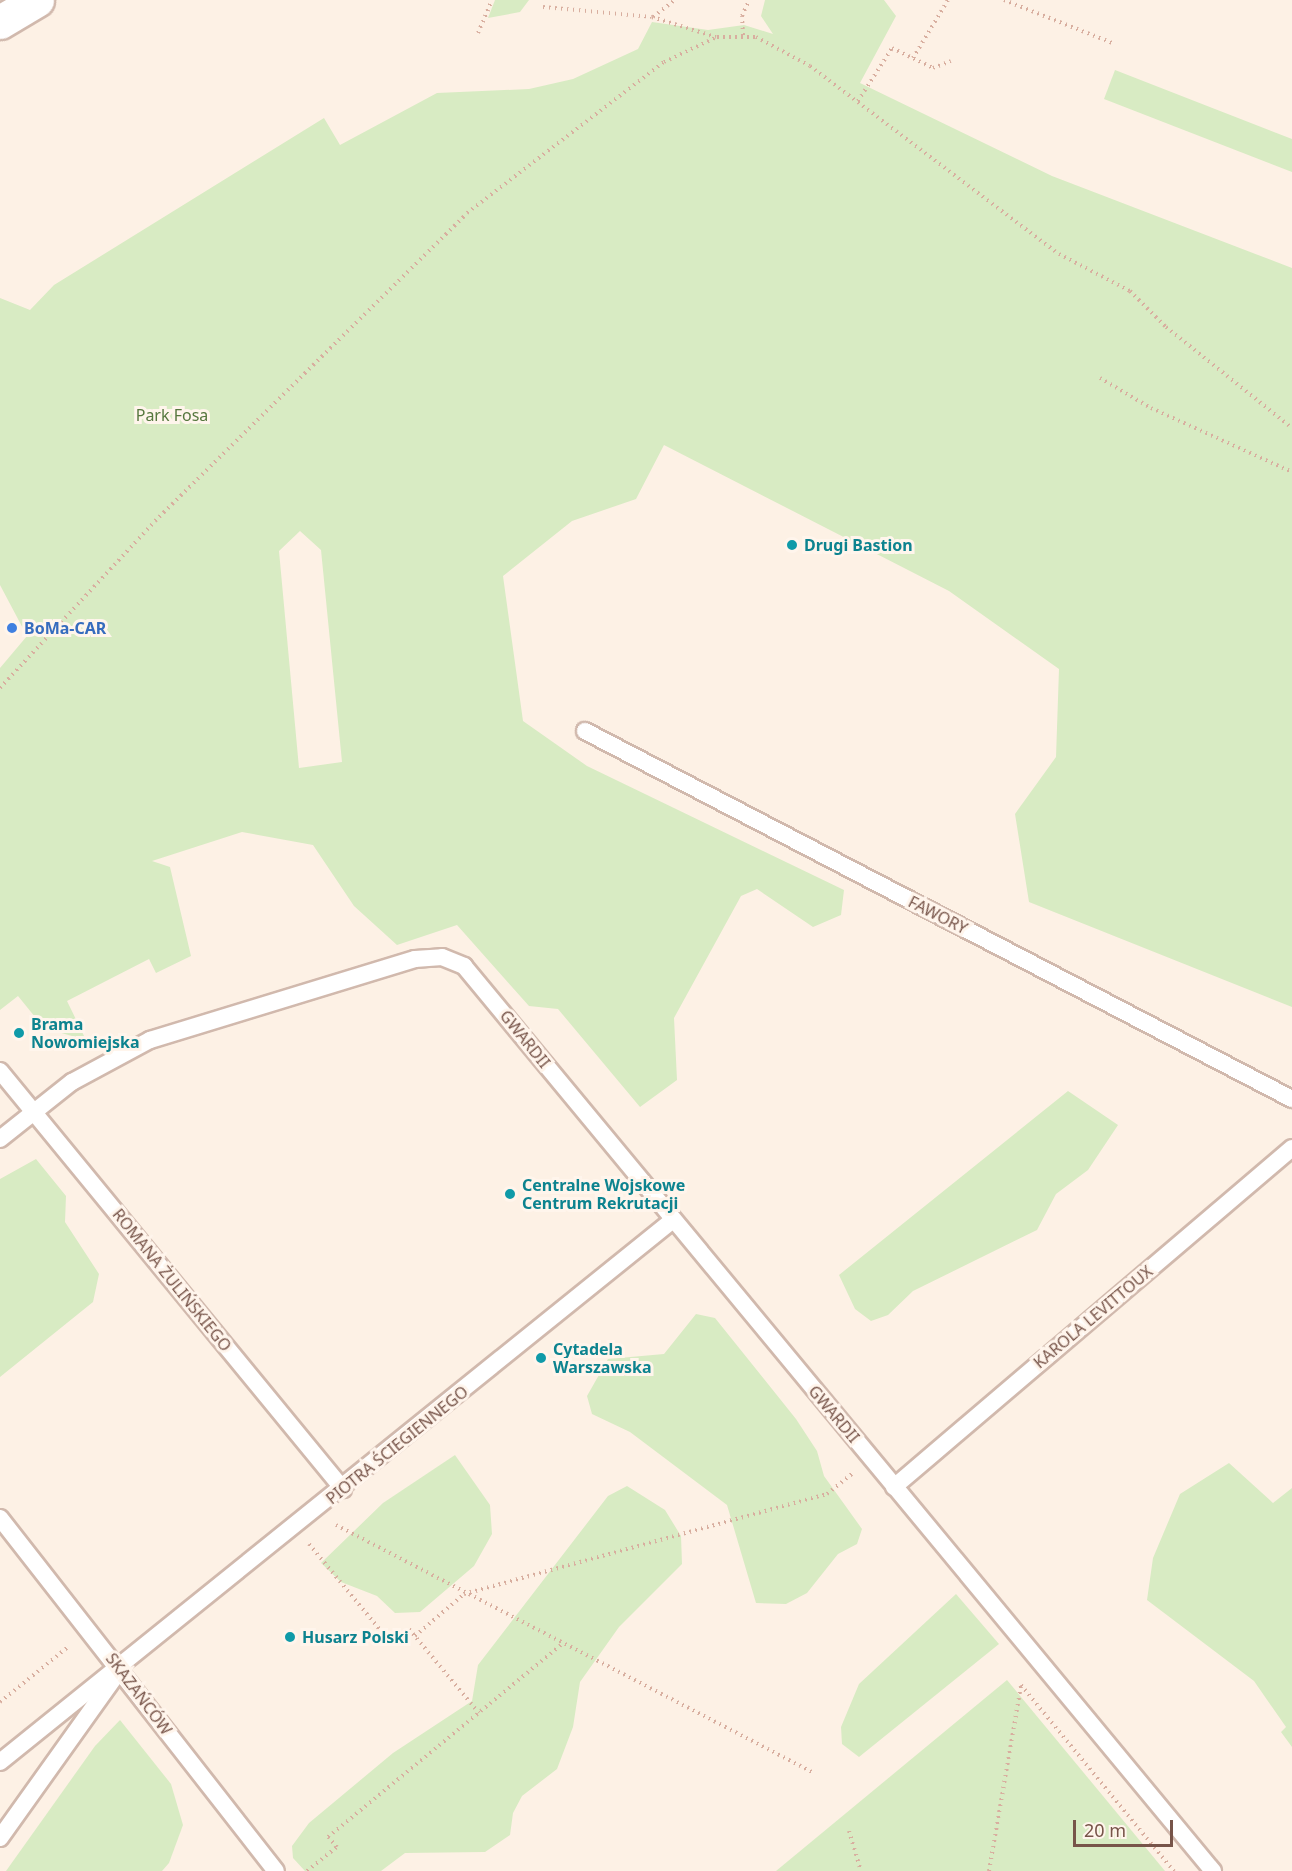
<!DOCTYPE html>
<meta charset="utf-8">
<style>
body{margin:0}
#map{position:relative;width:1292px;height:1871px;overflow:hidden;background:#fdf1e5;font-family:"Noto Sans",sans-serif}
div>[style]{position:absolute}
.green>*{inset:0;background:#d8ebc3}
.path>*{height:4px;margin-top:-2px;transform-origin:0;background:repeating-linear-gradient(90deg,#d8ae9f 0 1.5px,transparent 0 6px)}
.roads{filter:drop-shadow(2px 0 #d1b9ad) drop-shadow(-2px 0 #d1b9ad) drop-shadow(0 2px #d1b9ad) drop-shadow(0 -2px #d1b9ad)}
.service>*{height:16px;margin:-8px;padding:0 8px;transform-origin:8px;border-radius:8px;background:#fff}
.tertiary>*{height:33px;margin:-16.5px;padding:0 16.5px;transform-origin:16.5px;border-radius:16.5px;background:#fff}
.dots>*{width:16px;height:16px;translate:-50% -50%;box-sizing:border-box;border:3px solid #fff5ec;border-radius:50%}
span{translate:-50% -50%;white-space:nowrap;text-align:center;line-height:1.15;-webkit-text-stroke:6px #fff5ec;paint-order:stroke}
.park-label{font-size:16px;color:#56773e}
.culture-label{font-size:16px;color:#0d838f;font-weight:700}
.left{translate:0 -50%;text-align:left}
.shop-label{font-size:16px;color:#366cbe;font-weight:700}
.street-label{font-size:16px;color:#775449}
.scale{position:absolute;left:1073px;top:1820px;width:100px;height:27px;box-sizing:border-box;border:3px solid #775449;border-top:0;padding-left:8px;font-size:18px;line-height:21px;white-space:nowrap;color:#775449;-webkit-text-stroke:4px #fff5ec;paint-order:stroke}
</style>
<div id="map">
<div class="green">
<div style="clip-path:polygon(495px 0,529px 0,520px 12px,488px 18px)"></div>
<div style="clip-path:polygon(evenodd,765px 0,884px 0,896px 16px,860px 83px,1052px 176px,1292px 268px,1292px 1007px,1029px 902px,1015px 814px,1056px 757px,1059px 669px,949px 591px,664px 445px,636px 499px,572px 521px,503px 576px,523px 721px,587px 766px,844px 890px,841px 915px,813px 927px,757px 889px,741px 896px,674px 1018px,677px 1080px,640px 1107px,558px 1009px,529px 1006px,457px 925px,397px 945px,354px 906px,313px 845px,242px 832px,152px 861px,170px 867px,191px 956px,156px 973px,149px 959px,67px 1001px,86px 1040px,44px 1028px,18px 996px,0 1010px,0 668px,27px 636px,0 585px,0 298px,30px 310px,54px 285px,324px 118px,340px 145px,437px 93px,529px 89px,573px 79px,638px 49px,652px 22px,708px 30px,744px 25px,773px 34px,761px 16px,765px 0,300px 531px,321px 550px,342px 762px,299px 768px,279px 551px,300px 531px)"></div>
<div style="clip-path:polygon(1115px 70px,1292px 139px,1292px 172px,1104px 99px)"></div>
<div style="clip-path:polygon(1068px 1091px,1118px 1125px,1088px 1170px,1056px 1194px,1037px 1230px,913px 1291px,888px 1315px,871px 1321px,855px 1309px,839px 1275px)"></div>
<div style="clip-path:polygon(36px 1159px,66px 1196px,65px 1222px,99px 1274px,93px 1302px,0 1377px,0 1179px)"></div>
<div style="clip-path:polygon(696px 1314px,715px 1318px,796px 1419px,817px 1451px,824px 1476px,862px 1529px,857px 1544px,838px 1554px,807px 1593px,786px 1604px,756px 1603px,727px 1505px,630px 1432px,592px 1414px,587px 1396px,608px 1359px,664px 1354px)"></div>
<div style="clip-path:polygon(455px 1455px,490px 1505px,492px 1534px,474px 1566px,420px 1612px,395px 1613px,377px 1596px,341px 1582px,321px 1563px,383px 1503px)"></div>
<div style="clip-path:polygon(1229px 1463px,1273px 1503px,1292px 1488px,1292px 1747px,1281px 1732px,1286px 1727px,1254px 1681px,1147px 1600px,1153px 1558px,1180px 1494px)"></div>
<div style="clip-path:polygon(627px 1486px,665px 1510px,681px 1536px,682px 1564px,619px 1627px,580px 1682px,573px 1727px,557px 1769px,522px 1796px,513px 1813px,510px 1835px,485px 1852px,405px 1853px,381px 1871px,305px 1871px,293px 1858px,292px 1846px,309px 1823px,393px 1753px,472px 1701px,478px 1665px,608px 1496px)"></div>
<div style="clip-path:polygon(956px 1594px,999px 1644px,859px 1757px,842px 1744px,841px 1727px,859px 1684px)"></div>
<div style="clip-path:polygon(1007px 1680px,1165px 1871px,776px 1871px)"></div>
<div style="clip-path:polygon(120px 1720px,171px 1784px,183px 1825px,169px 1863px,162px 1871px,6px 1871px,95px 1746px)"></div>
</div>
<div class="path">
<div style="left:1004px;top:0;width:119px;rotate:21.6deg"></div>
<div style="left:543px;top:7px;width:109px;rotate:5.2deg"></div>
<div style="left:652px;top:17px;width:67px;rotate:17.4deg"></div>
<div style="left:653px;top:17px;width:28px;rotate:-38deg"></div>
<div style="left:478px;top:33px;width:36px;rotate:-67deg"></div>
<div style="left:743px;top:35px;width:19px;rotate:-93deg"></div>
<div style="left:742px;top:16px;width:17px;rotate:-66deg"></div>
<div style="left:913px;top:58px;width:68px;rotate:-58.9deg"></div>
<div style="left:858px;top:101px;width:63px;rotate:-57.3deg"></div>
<div style="left:892px;top:48px;width:46px;rotate:26deg"></div>
<div style="left:933px;top:68px;width:19px;rotate:-21deg"></div>
<div style="left:1100px;top:378px;width:59px;rotate:30.5deg"></div>
<div style="left:1151px;top:408px;width:155px;rotate:24.4deg"></div>
<div style="left:0;top:688px;width:228px;rotate:-47.1deg"></div>
<div style="left:155px;top:521px;width:438px;rotate:-44.6deg"></div>
<div style="left:467px;top:213px;width:248px;rotate:-37.5deg"></div>
<div style="left:664px;top:62px;width:59px;rotate:-25.3deg"></div>
<div style="left:717px;top:37px;width:39px"></div>
<div style="left:756px;top:37px;width:61px;rotate:28.2deg"></div>
<div style="left:810px;top:66px;width:312px;rotate:37.1deg"></div>
<div style="left:1059px;top:254px;width:80px;rotate:27.5deg"></div>
<div style="left:1130px;top:291px;width:51px;rotate:45deg"></div>
<div style="left:1166px;top:327px;width:161px;rotate:38.7deg"></div>
<div style="left:336px;top:1525px;width:539px;rotate:27.42deg"></div>
<div style="left:309px;top:1544px;width:129px;rotate:50.4deg"></div>
<div style="left:391px;top:1643px;width:23px;rotate:-38deg"></div>
<div style="left:409px;top:1629px;width:109px;rotate:50.2deg"></div>
<div style="left:415px;top:1636px;width:65px;rotate:-40.6deg"></div>
<div style="left:464px;top:1594px;width:377px;rotate:-15.4deg"></div>
<div style="left:827px;top:1494px;width:32px;rotate:-39deg"></div>
<div style="left:1021px;top:1685px;width:241px;rotate:50.6deg"></div>
<div style="left:0;top:1702px;width:87px;rotate:-39deg"></div>
<div style="left:849px;top:1831px;width:42px;rotate:73.3deg"></div>
<div style="left:307px;top:1871px;width:38px;rotate:-39deg"></div>
<div style="left:337px;top:1847px;width:13px;rotate:-132deg"></div>
<div style="left:328px;top:1837px;width:303px;rotate:-39.5deg"></div>
<div style="left:989px;top:1871px;width:189px;rotate:-80.2deg"></div>
</div>
<div class="roads">
<div class="service">
<div style="left:585px;top:731px;width:797px;rotate:27.5deg"></div>
<div style="left:0;top:1071px;width:541px;rotate:50.63deg"></div>
<div style="left:0;top:1139px;width:92px;rotate:-38.4deg"></div>
<div style="left:72px;top:1082px;width:89px;rotate:-28.3deg"></div>
<div style="left:150px;top:1040px;width:277px;rotate:-17deg"></div>
<div style="left:415px;top:959px;width:27px;rotate:-4deg"></div>
<div style="left:442px;top:957px;width:24px;rotate:22deg"></div>
<div style="left:464px;top:966px;width:1175px;rotate:50.39deg"></div>
<div style="left:894px;top:1487px;width:523px;rotate:-40.42deg"></div>
<div style="left:0;top:1518px;width:448px;rotate:52deg"></div>
<div style="left:0;top:1762px;width:864px;rotate:-38.85deg"></div>
<div style="left:0;top:1838px;width:198px;rotate:-54.5deg"></div>
</div>
<div class="tertiary">
<div style="left:0;top:22px;width:43px;rotate:-30.7deg"></div>
</div>
</div>
<div class="dots">
<div style="left:792px;top:545px;background:#0f9aa8"></div>
<div style="left:12px;top:628px;background:#3f7fe0"></div>
<div style="left:19px;top:1033px;background:#0f9aa8"></div>
<div style="left:510px;top:1194px;background:#0f9aa8"></div>
<div style="left:541px;top:1358px;background:#0f9aa8"></div>
<div style="left:290px;top:1637px;background:#0f9aa8"></div>
</div>
<div class="park-label">
<span style="left:172px;top:415px">Park Fosa</span>
</div>
<div class="culture-label">
<span class="left" style="left:804px;top:545px">Drugi Bastion</span>
<span class="left" style="left:31px;top:1033px">Brama<br>Nowomiejska</span>
<span class="left" style="left:522px;top:1194px">Centralne Wojskowe<br>Centrum Rekrutacji</span>
<span class="left" style="left:553px;top:1358px">Cytadela<br>Warszawska</span>
<span class="left" style="left:302px;top:1637px">Husarz Polski</span>
</div>
<div class="shop-label">
<span class="left" style="left:24px;top:628px">BoMa-CAR</span>
</div>
<div class="street-label">
<span style="left:938px;top:915px;rotate:27deg">FAWORY</span>
<span style="left:525px;top:1039px;rotate:51deg">GWARDII</span>
<span style="left:172px;top:1280px;rotate:51deg">ROMANA ŻULIŃSKIEGO</span>
<span style="left:1093px;top:1317px;rotate:-40deg">KAROLA LEVITTOUX</span>
<span style="left:834px;top:1414px;rotate:50deg">GWARDII</span>
<span style="left:397px;top:1445px;rotate:-39deg">PIOTRA ŚCIEGIENNEGO</span>
<span style="left:139px;top:1694px;rotate:53deg">SKAZAŃCÓW</span>
</div>
<div class="scale">20 m</div>
</div>
